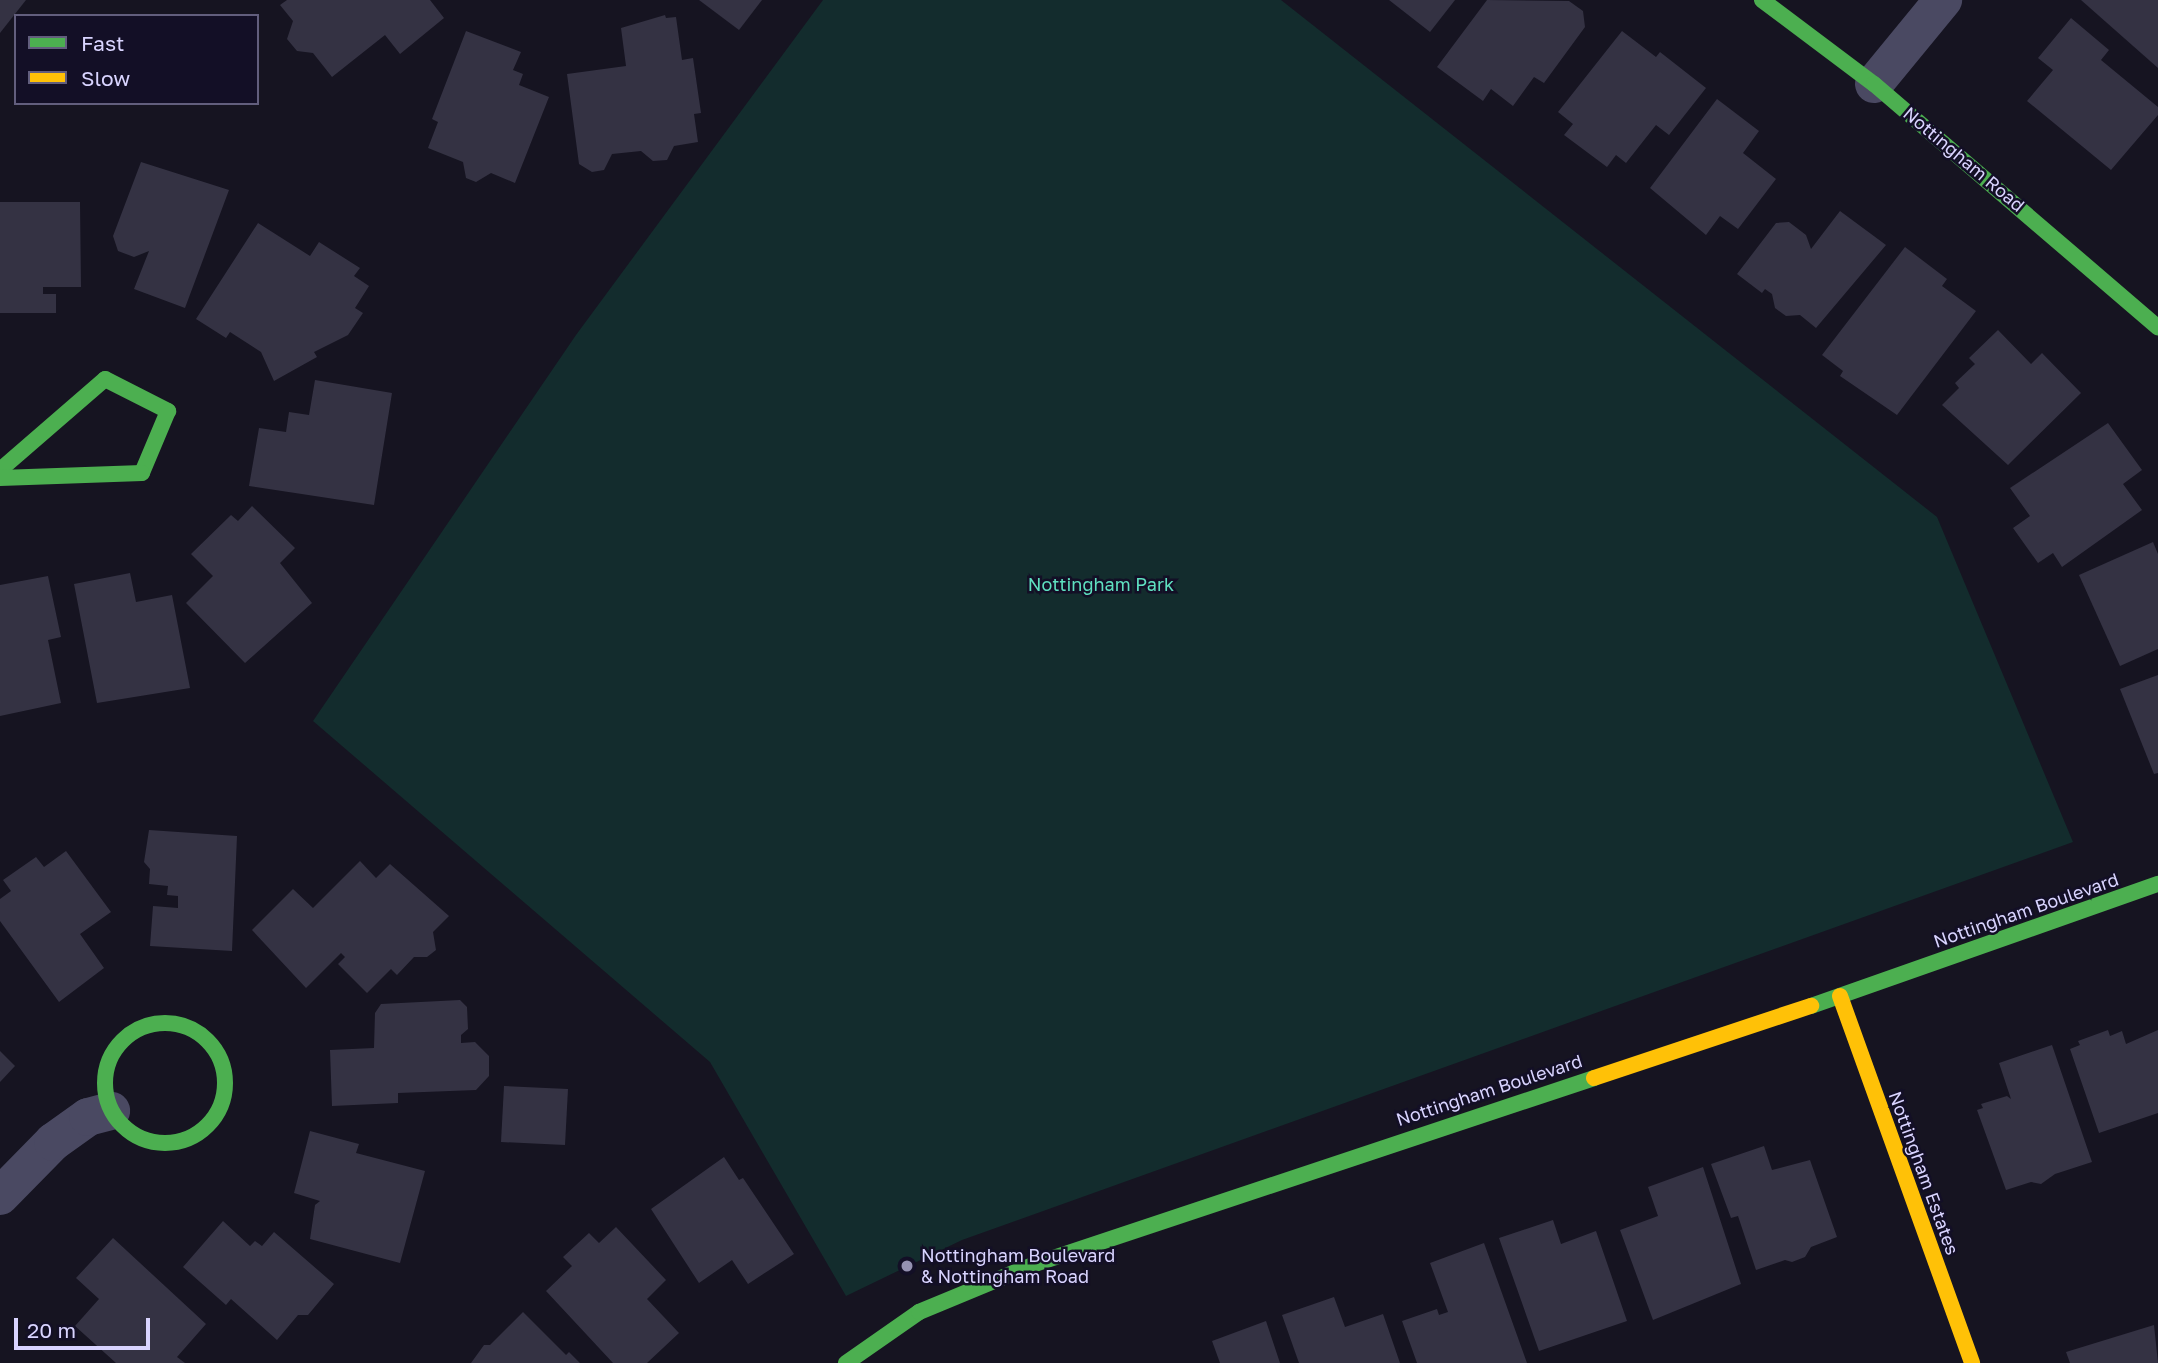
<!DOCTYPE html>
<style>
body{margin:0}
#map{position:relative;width:2158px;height:1363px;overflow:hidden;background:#161421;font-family:"Golos Text",sans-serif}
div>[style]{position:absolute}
.green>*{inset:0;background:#132c2d}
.building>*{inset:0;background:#343243}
.street>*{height:38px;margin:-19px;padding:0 19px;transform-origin:19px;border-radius:19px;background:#4a4962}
.fast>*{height:16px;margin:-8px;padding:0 8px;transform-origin:8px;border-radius:8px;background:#4caf50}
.fast>.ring{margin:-8px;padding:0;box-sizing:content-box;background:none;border:16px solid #4caf50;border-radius:50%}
.slow>*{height:16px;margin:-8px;padding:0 8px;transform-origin:8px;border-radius:8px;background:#ffc107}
.dots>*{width:19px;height:19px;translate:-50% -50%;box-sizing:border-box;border:4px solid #130f26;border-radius:50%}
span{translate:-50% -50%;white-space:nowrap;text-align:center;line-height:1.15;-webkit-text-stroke:5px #130f26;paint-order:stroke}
.street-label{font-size:18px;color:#d9d4ff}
.park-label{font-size:18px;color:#5fe0c0}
.poi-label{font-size:18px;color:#d9d4ff}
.left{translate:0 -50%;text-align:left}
.legend{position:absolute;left:14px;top:14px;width:245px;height:91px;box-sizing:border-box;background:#130f26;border:2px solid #625e7d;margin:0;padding:9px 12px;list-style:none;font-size:21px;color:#d9d4ff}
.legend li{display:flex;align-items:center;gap:14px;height:35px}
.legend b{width:35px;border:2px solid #625e7d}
.scale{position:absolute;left:14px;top:1318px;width:136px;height:32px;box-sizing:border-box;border:4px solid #d9d4ff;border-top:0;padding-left:9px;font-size:21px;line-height:24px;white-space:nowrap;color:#d9d4ff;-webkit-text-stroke:5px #130f26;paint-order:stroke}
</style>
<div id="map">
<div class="green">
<div style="clip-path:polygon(823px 0,1281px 0,1937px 517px,2073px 842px,962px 1240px,846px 1296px,710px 1062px,313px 721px,576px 335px)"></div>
</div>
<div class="building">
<div style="clip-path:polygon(0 0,26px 0,0 33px)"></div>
<div style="clip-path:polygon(287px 0,430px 0,444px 18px,400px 54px,385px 35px,332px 77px,313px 53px,297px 51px,287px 39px,293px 21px,280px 5px)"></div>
<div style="clip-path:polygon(699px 0,762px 0,739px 30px)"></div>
<div style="clip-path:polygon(1389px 0,1455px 0,1430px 32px)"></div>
<div style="clip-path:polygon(1487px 0,1569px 1px,1583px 11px,1585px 27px,1544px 83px,1534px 77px,1513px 106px,1491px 89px,1483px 101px,1437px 67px)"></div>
<div style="clip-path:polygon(2081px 0,2158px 0,2158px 68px)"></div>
<div style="clip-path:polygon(665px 15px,666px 18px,676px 17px,682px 60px,693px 58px,701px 113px,694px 114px,698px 142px,674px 146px,667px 160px,653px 161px,641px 151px,612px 154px,604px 170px,592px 172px,579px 164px,567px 74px,626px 66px,621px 28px)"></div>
<div style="clip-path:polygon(2071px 18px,2109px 50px,2101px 60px,2158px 107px,2158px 115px,2111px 170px,2027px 101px,2053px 70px,2038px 58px)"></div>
<div style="clip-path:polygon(466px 31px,521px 52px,513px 70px,523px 74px,519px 85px,549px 97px,515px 183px,491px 173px,476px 182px,466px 178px,463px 162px,428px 148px,438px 122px,432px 119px)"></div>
<div style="clip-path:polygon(1622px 31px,1656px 57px,1660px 52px,1706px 88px,1669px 135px,1656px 125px,1626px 163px,1616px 155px,1607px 167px,1564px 135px,1573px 124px,1558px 112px)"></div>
<div style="clip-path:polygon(1717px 99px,1759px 131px,1743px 153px,1776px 179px,1738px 229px,1720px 216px,1706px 235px,1650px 188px)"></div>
<div style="clip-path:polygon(141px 162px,229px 190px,185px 308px,134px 289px,149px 251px,134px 257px,118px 251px,113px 236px)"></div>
<div style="clip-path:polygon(0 202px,80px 202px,81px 287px,43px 287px,43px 294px,56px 294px,56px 313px,0 313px)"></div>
<div style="clip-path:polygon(1840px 211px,1886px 245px,1816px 328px,1800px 315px,1786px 316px,1775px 308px,1772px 294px,1765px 289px,1762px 293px,1737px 274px,1776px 223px,1789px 222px,1806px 235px,1811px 249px)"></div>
<div style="clip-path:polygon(258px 223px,310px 256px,319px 242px,360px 268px,354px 276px,369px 286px,355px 308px,363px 313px,348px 335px,314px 352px,317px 357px,274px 381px,261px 352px,230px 332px,226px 338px,196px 319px)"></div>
<div style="clip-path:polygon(1905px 247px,1947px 279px,1942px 286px,1976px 311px,1897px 415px,1840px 376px,1843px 371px,1822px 355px)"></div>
<div style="clip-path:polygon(1998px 330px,2031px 364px,2042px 353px,2081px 393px,2008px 465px,1942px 405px,1959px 388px,1955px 383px,1975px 364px,1969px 358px)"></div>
<div style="clip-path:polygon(315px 380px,392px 393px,374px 505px,249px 486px,259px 428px,286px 432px,289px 412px,309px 415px)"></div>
<div style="clip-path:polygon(2108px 423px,2142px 470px,2123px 484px,2142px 510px,2062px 567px,2053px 553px,2038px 563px,2013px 528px,2030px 516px,2010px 488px)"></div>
<div style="clip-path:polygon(252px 506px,295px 548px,280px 563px,312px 603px,245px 663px,186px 603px,213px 576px,191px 554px,231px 515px,238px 521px)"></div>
<div style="clip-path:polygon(2153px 542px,2158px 554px,2158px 649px,2120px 666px,2079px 575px)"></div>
<div style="clip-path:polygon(130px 573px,136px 602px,172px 595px,190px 688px,97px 703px,74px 584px)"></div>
<div style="clip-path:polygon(48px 576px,61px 637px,48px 640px,61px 703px,0 716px,0 585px)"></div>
<div style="clip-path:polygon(2158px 675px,2158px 773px,2154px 774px,2120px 689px)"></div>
<div style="clip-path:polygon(149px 830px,237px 836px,232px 951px,150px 946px,153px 906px,178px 908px,178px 896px,167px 895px,168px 886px,149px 884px,150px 869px,144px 862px)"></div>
<div style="clip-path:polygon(66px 851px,111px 912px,80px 934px,104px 968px,59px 1002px,0 921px,0 899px,11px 891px,3px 880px,36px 857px,44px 867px)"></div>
<div style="clip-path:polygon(360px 861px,376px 878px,390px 864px,449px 916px,433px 932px,436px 950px,427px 957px,414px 957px,397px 975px,391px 969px,367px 993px,338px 964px,345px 957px,341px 953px,306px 988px,252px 930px,293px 889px,313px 908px)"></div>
<div style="clip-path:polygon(460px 1000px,467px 1007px,468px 1029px,461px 1035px,461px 1043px,475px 1042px,489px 1056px,489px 1076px,476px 1090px,398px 1093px,398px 1103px,332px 1106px,330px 1050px,374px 1048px,375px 1013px,381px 1004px)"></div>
<div style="clip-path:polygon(2108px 1030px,2110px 1036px,2122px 1031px,2126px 1044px,2158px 1030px,2158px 1113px,2099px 1133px,2070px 1049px,2080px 1045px,2078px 1041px)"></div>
<div style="clip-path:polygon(2052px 1045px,2092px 1162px,2055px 1174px,2041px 1184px,2031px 1182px,2006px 1190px,1977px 1110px,1983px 1108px,1981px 1104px,2007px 1096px,2011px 1099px,1999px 1063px)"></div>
<div style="clip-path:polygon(0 1051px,15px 1066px,0 1082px)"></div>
<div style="clip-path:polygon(504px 1086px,568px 1089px,565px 1145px,501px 1142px)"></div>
<div style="clip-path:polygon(310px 1131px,359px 1144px,356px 1153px,425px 1171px,400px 1263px,310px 1239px,315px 1205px,320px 1201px,294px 1193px)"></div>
<div style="clip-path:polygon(1764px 1146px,1772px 1170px,1810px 1160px,1837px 1237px,1811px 1247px,1805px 1257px,1792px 1262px,1785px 1260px,1756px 1270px,1738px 1216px,1731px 1218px,1711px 1164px)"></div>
<div style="clip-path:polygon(724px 1157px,739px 1180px,743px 1178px,794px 1254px,748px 1284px,732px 1260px,699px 1283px,651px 1209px)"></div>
<div style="clip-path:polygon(1703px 1167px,1741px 1284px,1653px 1320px,1620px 1230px,1658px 1216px,1648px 1187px)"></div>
<div style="clip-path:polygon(1553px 1220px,1561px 1244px,1596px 1231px,1627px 1321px,1539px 1351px,1499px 1238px)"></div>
<div style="clip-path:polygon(223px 1221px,250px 1246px,255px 1241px,262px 1246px,274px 1232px,334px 1284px,308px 1315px,298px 1315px,277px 1340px,231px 1299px,226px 1305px,183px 1267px)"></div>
<div style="clip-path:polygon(616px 1227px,666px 1280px,647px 1299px,679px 1333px,647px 1363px,613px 1363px,546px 1291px,572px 1266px,563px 1257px,589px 1233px,599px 1243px)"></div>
<div style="clip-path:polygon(113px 1238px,206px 1324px,177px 1357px,185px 1363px,116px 1363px,75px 1326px,99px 1299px,76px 1278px)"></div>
<div style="clip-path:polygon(1484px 1243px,1527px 1363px,1417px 1363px,1402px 1321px,1437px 1309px,1439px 1315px,1448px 1312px,1430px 1263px)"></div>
<div style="clip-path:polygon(1334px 1297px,1345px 1327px,1383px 1314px,1400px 1363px,1299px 1363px,1282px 1315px)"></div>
<div style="clip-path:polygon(523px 1312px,566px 1355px,569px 1352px,580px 1363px,471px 1363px,484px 1345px,490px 1345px)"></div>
<div style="clip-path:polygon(1266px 1321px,1280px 1363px,1220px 1363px,1212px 1341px)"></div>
<div style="clip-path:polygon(2154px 1325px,2158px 1363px,2070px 1363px,2066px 1352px)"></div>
</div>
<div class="street">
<div style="left:1874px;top:84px;width:109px;rotate:-50.6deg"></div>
<div style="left:0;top:1196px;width:76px;rotate:-45.5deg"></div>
<div style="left:53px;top:1142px;width:43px;rotate:-35.5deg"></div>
<div style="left:88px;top:1117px;width:24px;rotate:-15deg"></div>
</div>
<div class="fast">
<div style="left:1762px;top:0;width:140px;rotate:36.9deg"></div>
<div style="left:1874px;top:84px;width:374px;rotate:40.6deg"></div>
<div style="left:0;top:470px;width:139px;rotate:-40.9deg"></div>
<div style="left:105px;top:379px;width:71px;rotate:26.9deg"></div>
<div style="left:168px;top:411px;width:67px;rotate:112.8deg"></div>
<div style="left:142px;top:473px;width:142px;rotate:178deg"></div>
<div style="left:1811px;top:1006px;width:368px;rotate:-19.4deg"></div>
<div class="ring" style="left:105px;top:1023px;width:104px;height:104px"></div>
<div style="left:846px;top:1363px;width:89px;rotate:-34.9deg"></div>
<div style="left:919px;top:1312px;width:126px;rotate:-22.5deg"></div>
<div style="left:1035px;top:1264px;width:589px;rotate:-18.4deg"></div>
</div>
<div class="slow">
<div style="left:1840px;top:996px;width:390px;rotate:70.2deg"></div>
<div style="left:1594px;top:1078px;width:229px;rotate:-18.4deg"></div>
</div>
<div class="dots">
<div style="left:907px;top:1266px;background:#9591b1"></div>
</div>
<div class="street-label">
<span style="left:1964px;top:159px;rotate:40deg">Nottingham Road</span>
<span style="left:2026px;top:910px;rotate:-19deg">Nottingham Boulevard</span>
<span style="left:1489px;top:1090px;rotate:-18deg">Nottingham Boulevard</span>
<span style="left:1924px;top:1173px;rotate:70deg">Nottingham Estates</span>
</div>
<div class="park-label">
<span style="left:1101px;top:584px">Nottingham Park</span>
</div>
<div class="poi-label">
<span class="left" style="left:921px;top:1266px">Nottingham Boulevard<br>&amp; Nottingham Road</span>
</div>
<ul class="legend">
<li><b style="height:9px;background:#4caf50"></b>Fast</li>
<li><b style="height:9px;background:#ffc107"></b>Slow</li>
</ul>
<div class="scale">20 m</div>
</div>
